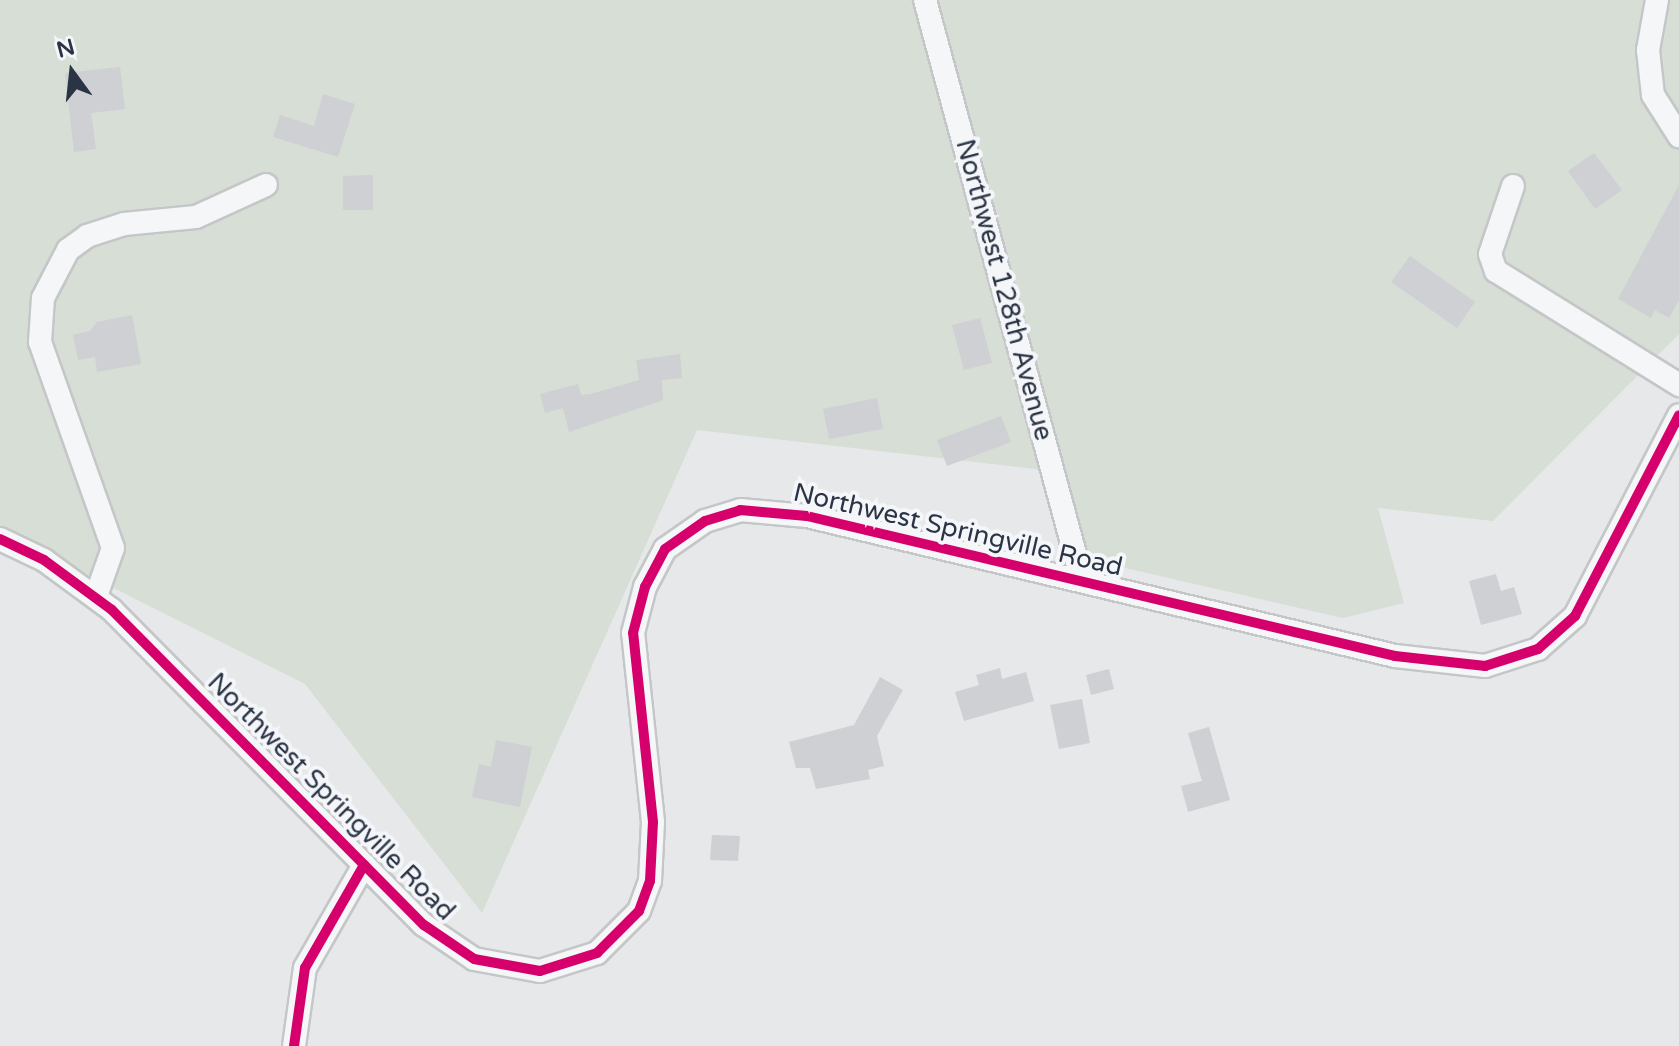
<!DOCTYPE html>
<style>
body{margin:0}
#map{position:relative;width:1679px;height:1046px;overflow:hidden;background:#e6e8ea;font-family:"Varela Round",sans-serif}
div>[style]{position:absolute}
.green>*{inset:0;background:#d6ded6}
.building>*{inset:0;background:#ced0d3}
.roads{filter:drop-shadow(2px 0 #c4c6c8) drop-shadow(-2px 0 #c4c6c8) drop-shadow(0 2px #c4c6c8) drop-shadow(0 -2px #c4c6c8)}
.minor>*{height:22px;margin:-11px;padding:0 11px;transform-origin:11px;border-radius:11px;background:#f5f6f7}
.cycleway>*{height:10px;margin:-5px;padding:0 5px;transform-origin:5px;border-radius:5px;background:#d6006c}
span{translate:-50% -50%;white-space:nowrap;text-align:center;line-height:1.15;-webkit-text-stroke:8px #f4f6f9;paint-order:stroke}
.street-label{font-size:26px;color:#2b3445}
.north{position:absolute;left:32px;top:32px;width:80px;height:80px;-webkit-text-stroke:6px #f4f6f9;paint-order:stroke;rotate:345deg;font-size:22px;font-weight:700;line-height:32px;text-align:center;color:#2b3445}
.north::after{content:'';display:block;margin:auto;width:28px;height:36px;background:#2b3445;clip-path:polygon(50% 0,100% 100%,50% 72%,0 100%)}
</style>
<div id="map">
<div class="green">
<div style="clip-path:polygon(0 0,1679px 0,1679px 334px,1493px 521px,1378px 508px,1404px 603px,1343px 618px,1086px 559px,1061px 472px,697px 430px,482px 913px,305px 684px,0 531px)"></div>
</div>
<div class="building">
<div style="clip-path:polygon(120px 67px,125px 109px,91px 113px,96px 149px,74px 152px,65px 73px)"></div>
<div style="clip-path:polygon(323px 94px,355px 104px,338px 157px,273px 137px,280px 115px,314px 126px)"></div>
<div style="clip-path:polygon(1594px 153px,1622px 190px,1595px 209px,1568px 171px)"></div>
<div style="clip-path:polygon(373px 175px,373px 210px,343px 210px,343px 176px)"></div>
<div style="clip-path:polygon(1679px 185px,1679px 300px,1669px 318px,1655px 310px,1651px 318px,1618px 299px)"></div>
<div style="clip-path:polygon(1410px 256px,1475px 302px,1457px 328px,1391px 282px)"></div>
<div style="clip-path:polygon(132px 315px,141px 364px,97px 372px,95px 357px,78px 360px,73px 335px,90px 331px,97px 322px)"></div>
<div style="clip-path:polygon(980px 318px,992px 363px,964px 370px,952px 325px)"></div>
<div style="clip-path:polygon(680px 354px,682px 378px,662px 380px,663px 400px,569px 432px,563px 408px,545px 413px,540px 394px,578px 384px,581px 395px,591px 394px,639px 380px,636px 360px)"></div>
<div style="clip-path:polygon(877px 398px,883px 429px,829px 439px,823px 409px)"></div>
<div style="clip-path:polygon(1001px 416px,1011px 442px,947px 466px,937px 440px)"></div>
<div style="clip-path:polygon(1496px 574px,1501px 591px,1514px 587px,1522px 614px,1481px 625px,1469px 581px)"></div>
<div style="clip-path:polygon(1000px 668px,1002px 679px,1026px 672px,1034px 701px,964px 721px,955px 692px,979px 685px,976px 675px)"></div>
<div style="clip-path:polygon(1109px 669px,1114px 689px,1091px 695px,1086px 675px)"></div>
<div style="clip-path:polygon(880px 677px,903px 690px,877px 736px,884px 766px,868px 770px,870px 779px,816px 789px,810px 768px,796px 768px,789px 742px,854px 725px)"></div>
<div style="clip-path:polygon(1082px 699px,1090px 743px,1059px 749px,1050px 705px)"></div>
<div style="clip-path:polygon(1209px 727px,1230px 800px,1188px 812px,1181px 786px,1202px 781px,1188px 733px)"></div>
<div style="clip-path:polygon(496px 740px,532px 747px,520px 807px,472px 797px,479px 764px,491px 767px)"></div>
<div style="clip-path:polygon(712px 835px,740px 836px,738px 861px,710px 860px)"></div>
</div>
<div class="roads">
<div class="minor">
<div style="left:925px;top:0;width:601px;rotate:74.85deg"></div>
<div style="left:1657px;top:0;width:51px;rotate:100.2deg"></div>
<div style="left:1648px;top:50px;width:45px;rotate:83.7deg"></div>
<div style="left:1653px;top:95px;width:49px;rotate:57.6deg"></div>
<div style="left:1513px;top:186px;width:72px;rotate:108.7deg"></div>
<div style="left:1490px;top:254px;width:18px;rotate:71deg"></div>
<div style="left:1496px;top:271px;width:216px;rotate:31.9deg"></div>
<div style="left:0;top:539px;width:49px;rotate:25.5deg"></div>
<div style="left:44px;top:560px;width:84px;rotate:36.3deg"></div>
<div style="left:112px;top:610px;width:443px;rotate:45.3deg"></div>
<div style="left:424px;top:925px;width:60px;rotate:34.2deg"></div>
<div style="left:474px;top:959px;width:67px;rotate:10.3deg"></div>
<div style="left:540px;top:971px;width:60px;rotate:-17.5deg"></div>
<div style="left:597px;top:953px;width:59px;rotate:-45deg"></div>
<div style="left:639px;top:911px;width:32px;rotate:-70deg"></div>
<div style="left:650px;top:881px;width:59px;rotate:-87.1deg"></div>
<div style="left:653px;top:822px;width:190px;rotate:-96deg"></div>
<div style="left:633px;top:633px;width:48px;rotate:-75.4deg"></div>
<div style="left:645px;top:587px;width:43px;rotate:-62.2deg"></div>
<div style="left:665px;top:549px;width:49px;rotate:-35deg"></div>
<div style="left:705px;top:521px;width:37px;rotate:-17deg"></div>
<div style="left:740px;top:510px;width:67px;rotate:5.1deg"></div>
<div style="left:807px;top:516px;width:604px;rotate:13.39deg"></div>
<div style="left:1395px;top:656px;width:91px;rotate:6.3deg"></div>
<div style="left:1485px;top:666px;width:56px;rotate:-17.8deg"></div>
<div style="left:1538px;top:649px;width:50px;rotate:-41.7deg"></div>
<div style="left:1575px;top:616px;width:226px;rotate:-62.6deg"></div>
<div style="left:96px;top:596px;width:51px;rotate:-70.5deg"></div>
<div style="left:113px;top:548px;width:219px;rotate:-109.5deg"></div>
<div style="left:40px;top:342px;width:44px;rotate:-86.1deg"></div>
<div style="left:43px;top:298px;width:54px;rotate:-62.5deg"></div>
<div style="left:68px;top:250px;width:24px;rotate:-36deg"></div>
<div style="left:87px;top:236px;width:39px;rotate:-18deg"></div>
<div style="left:124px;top:224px;width:72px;rotate:-5.6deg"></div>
<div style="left:196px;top:217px;width:77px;rotate:-24.6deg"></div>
<div style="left:294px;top:1046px;width:79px;rotate:-82deg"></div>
<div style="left:305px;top:968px;width:119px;rotate:-60.2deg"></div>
</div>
</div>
<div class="cycleway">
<div style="left:0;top:539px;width:49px;rotate:25.5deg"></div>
<div style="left:44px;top:560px;width:84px;rotate:36.3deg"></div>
<div style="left:112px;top:610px;width:443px;rotate:45.3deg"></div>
<div style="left:424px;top:925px;width:60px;rotate:34.2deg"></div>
<div style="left:474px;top:959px;width:67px;rotate:10.3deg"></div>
<div style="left:540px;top:971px;width:60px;rotate:-17.5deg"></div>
<div style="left:597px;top:953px;width:59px;rotate:-45deg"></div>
<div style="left:639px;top:911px;width:32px;rotate:-70deg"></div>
<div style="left:650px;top:881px;width:59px;rotate:-87.1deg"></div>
<div style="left:653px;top:822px;width:190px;rotate:-96deg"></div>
<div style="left:633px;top:633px;width:48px;rotate:-75.4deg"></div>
<div style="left:645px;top:587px;width:43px;rotate:-62.2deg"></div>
<div style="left:665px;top:549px;width:49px;rotate:-35deg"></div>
<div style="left:705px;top:521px;width:37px;rotate:-17deg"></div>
<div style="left:740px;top:510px;width:67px;rotate:5.1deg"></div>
<div style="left:807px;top:516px;width:604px;rotate:13.39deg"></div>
<div style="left:1395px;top:656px;width:91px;rotate:6.3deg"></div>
<div style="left:1485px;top:666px;width:56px;rotate:-17.8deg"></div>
<div style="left:1538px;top:649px;width:50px;rotate:-41.7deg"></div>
<div style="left:1575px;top:616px;width:226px;rotate:-62.6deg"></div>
<div style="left:294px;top:1046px;width:79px;rotate:-82deg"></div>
<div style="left:305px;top:968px;width:119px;rotate:-60.2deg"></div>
</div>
<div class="street-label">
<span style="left:1004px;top:290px;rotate:75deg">Northwest 128th Avenue</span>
<span style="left:958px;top:530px;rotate:13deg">Northwest Springville Road</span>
<span style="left:331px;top:797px;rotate:45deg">Northwest Springville Road</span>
</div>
<div class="north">N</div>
</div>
